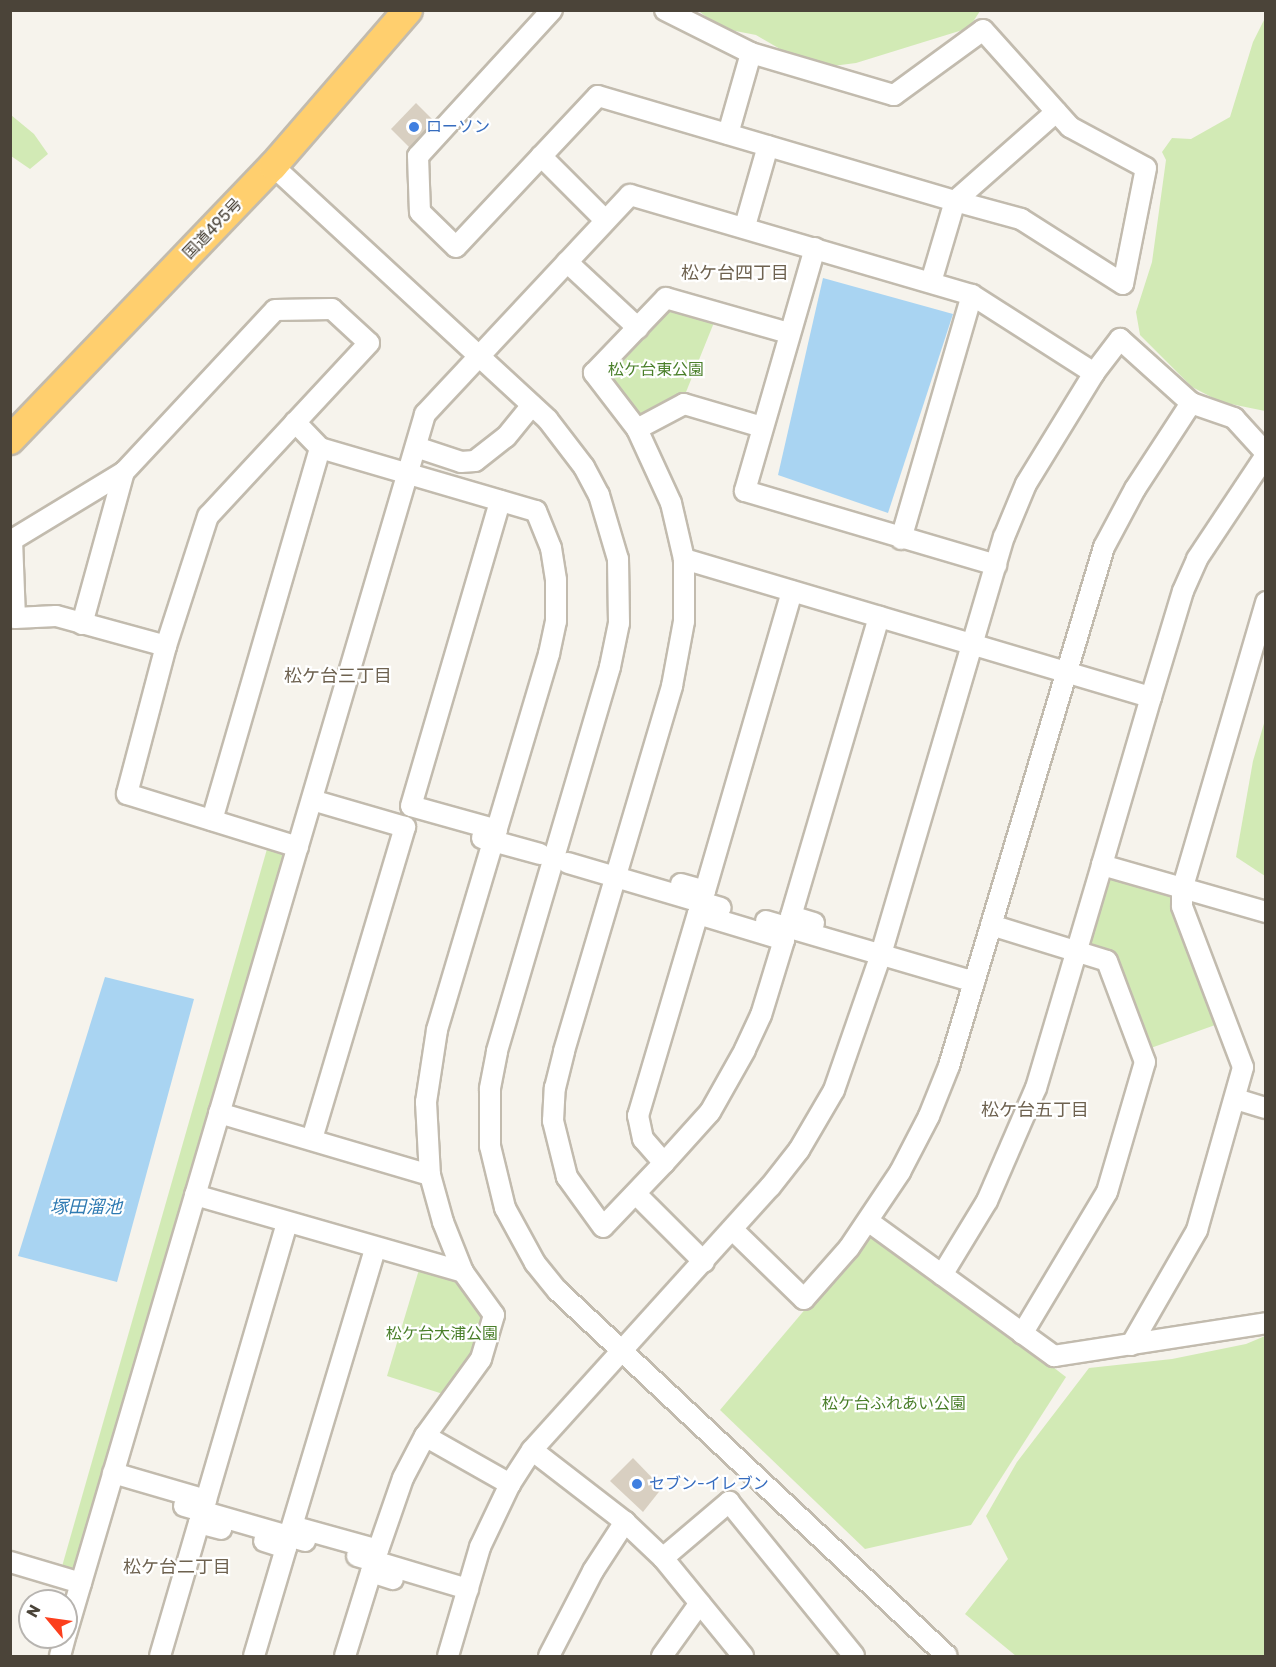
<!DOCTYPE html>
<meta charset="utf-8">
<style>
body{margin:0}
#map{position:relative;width:1276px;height:1667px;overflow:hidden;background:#f6f3ec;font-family:Rubik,"Noto Sans JP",sans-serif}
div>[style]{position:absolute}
.green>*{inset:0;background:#d2eab5}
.water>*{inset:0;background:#a9d4f2}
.building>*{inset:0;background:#d8cfc1}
.roads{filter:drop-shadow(2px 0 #c2bbae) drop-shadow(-2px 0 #c2bbae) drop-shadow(0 2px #c2bbae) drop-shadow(0 -2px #c2bbae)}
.minor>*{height:20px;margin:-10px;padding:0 10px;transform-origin:10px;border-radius:10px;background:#fff}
.highway>*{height:28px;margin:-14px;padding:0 14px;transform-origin:14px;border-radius:14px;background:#ffcf6e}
.dots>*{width:16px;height:16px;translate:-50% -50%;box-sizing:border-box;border:3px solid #fff;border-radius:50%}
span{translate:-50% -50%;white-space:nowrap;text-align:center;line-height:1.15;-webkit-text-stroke:4.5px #fff;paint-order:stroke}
.shop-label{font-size:16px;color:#366cbe}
.left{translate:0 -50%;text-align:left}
.street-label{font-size:16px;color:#4b4439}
.park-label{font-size:16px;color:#4a7f2a}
.neighbourhood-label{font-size:18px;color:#6e6250}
.water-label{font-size:18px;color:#2e7ab2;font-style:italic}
.frame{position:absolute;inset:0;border:12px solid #4b4439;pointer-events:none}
.north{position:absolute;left:18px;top:1589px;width:60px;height:60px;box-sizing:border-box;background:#fff;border:2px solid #b7b4b0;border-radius:50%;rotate:299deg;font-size:16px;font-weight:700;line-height:24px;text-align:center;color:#4b4439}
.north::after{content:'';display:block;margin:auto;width:21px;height:27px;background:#fc3f1d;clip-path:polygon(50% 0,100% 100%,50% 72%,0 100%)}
</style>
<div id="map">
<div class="green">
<div style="clip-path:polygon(980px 11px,969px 28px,856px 63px,825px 67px,799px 60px,756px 35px,720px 28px,700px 12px)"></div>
<div style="clip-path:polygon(1265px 18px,1265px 411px,1221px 402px,1192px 387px,1140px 335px,1136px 312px,1152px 262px,1166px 160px,1162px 152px,1172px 138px,1191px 139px,1230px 117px,1253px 42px)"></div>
<div style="clip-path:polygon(11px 115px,34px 134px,48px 154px,30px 169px,11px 156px)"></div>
<div style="clip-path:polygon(674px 308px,715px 320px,684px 397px,644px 416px,636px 413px,607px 378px,608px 370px,664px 310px)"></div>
<div style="clip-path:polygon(1265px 720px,1265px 876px,1236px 857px,1253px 761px)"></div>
<div style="clip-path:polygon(269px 842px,290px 850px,78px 1575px,61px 1570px)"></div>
<div style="clip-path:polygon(1106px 872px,1169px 892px,1218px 1024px,1148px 1049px,1111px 956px,1084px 946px)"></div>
<div style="clip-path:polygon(873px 1229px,1066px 1377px,971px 1525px,865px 1549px,720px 1410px)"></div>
<div style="clip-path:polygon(421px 1263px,462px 1274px,491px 1315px,477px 1357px,446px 1395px,387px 1376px)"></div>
<div style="clip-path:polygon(1265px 1336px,1265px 1656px,1016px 1656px,965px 1614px,1008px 1559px,986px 1516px,1017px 1462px,1089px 1368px,1172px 1359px,1246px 1344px)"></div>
</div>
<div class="water">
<div style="clip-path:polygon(823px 278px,953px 314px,888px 513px,778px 475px)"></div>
<div style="clip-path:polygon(105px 977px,194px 999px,117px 1282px,18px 1256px)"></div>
</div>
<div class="building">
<div style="clip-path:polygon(416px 103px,434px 121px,410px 148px,391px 129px)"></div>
<div style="clip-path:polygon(633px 1458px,662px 1488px,643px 1512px,610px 1481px)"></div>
</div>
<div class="roads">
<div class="minor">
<div style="left:552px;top:10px;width:198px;rotate:132.5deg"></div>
<div style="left:418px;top:156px;width:56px;rotate:88deg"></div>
<div style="left:420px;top:212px;width:50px;rotate:44.2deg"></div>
<div style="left:456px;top:247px;width:207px;rotate:-46.8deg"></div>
<div style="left:598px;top:96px;width:372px;rotate:16.4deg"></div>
<div style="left:955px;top:201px;width:84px;rotate:106.5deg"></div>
<div style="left:665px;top:10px;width:96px;rotate:26.6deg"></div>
<div style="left:751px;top:53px;width:149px;rotate:16.4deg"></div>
<div style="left:894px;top:95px;width:110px;rotate:-36.1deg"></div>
<div style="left:983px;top:30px;width:130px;rotate:48.1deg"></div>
<div style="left:1070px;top:127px;width:86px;rotate:28.3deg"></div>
<div style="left:1146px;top:168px;width:118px;rotate:101.2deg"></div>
<div style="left:1123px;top:284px;width:121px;rotate:-147.5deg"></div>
<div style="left:1021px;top:219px;width:68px;rotate:-164.7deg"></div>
<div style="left:728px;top:134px;width:84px;rotate:-74.1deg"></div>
<div style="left:541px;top:156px;width:91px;rotate:45deg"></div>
<div style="left:273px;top:166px;width:374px;rotate:42.7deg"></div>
<div style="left:548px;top:420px;width:59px;rotate:52.5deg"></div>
<div style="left:584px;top:467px;width:32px;rotate:62deg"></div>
<div style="left:599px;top:495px;width:67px;rotate:73.5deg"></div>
<div style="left:618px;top:559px;width:64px;rotate:89.1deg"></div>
<div style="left:619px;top:623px;width:45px;rotate:101.6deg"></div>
<div style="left:610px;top:667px;width:401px;rotate:106.4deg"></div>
<div style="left:497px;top:1052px;width:38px;rotate:101deg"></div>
<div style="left:490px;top:1089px;width:57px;rotate:90deg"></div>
<div style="left:490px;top:1146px;width:64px;rotate:76.4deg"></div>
<div style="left:505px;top:1208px;width:63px;rotate:61.4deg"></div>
<div style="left:535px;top:1263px;width:36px;rotate:51deg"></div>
<div style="left:558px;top:1291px;width:533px;rotate:43.18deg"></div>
<div style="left:955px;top:201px;width:135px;rotate:-41.4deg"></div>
<div style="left:745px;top:226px;width:83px;rotate:-74deg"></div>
<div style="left:815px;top:248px;width:253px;rotate:106.1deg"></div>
<div style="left:745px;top:491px;width:262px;rotate:16.4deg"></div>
<div style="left:567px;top:262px;width:97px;rotate:42.9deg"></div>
<div style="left:295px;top:422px;width:36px;rotate:46deg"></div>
<div style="left:320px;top:448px;width:225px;rotate:16.3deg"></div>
<div style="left:536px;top:511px;width:40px;rotate:68deg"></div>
<div style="left:551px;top:548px;width:32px;rotate:81deg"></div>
<div style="left:556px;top:580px;width:41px;rotate:90deg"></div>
<div style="left:556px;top:621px;width:34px;rotate:102deg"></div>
<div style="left:549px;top:654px;width:392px;rotate:106.6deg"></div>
<div style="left:437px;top:1030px;width:73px;rotate:98.7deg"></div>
<div style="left:426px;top:1102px;width:73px;rotate:86.9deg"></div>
<div style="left:430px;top:1175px;width:49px;rotate:74.5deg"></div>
<div style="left:443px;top:1222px;width:54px;rotate:68.2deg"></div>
<div style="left:463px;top:1272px;width:53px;rotate:54.2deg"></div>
<div style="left:494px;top:1315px;width:46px;rotate:106.5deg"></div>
<div style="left:481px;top:1359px;width:95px;rotate:126deg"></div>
<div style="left:425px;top:1436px;width:47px;rotate:117.6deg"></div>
<div style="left:403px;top:1478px;width:76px;rotate:109.1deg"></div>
<div style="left:378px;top:1550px;width:89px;rotate:-164.4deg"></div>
<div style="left:292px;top:1526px;width:289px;rotate:-73.3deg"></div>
<div style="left:637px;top:429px;width:53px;rotate:-28deg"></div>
<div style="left:684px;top:404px;width:81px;rotate:16.4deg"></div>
<div style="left:416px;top:447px;width:47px;rotate:18.4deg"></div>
<div style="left:461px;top:462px;width:14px;rotate:-4deg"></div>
<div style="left:475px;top:461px;width:39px;rotate:-38deg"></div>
<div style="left:506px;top:437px;width:41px;rotate:-50.9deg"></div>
<div style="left:901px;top:539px;width:254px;rotate:-73.8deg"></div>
<div style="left:684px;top:559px;width:487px;rotate:16.5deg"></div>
<div style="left:1151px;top:697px;width:175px;rotate:106.3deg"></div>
<div style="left:82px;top:624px;width:158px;rotate:-74.6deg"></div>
<div style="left:166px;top:646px;width:114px;rotate:-164.7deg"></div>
<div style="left:56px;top:616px;width:41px;rotate:177.2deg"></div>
<div style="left:15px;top:618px;width:78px;rotate:-92.2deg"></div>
<div style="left:12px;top:540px;width:131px;rotate:-31.3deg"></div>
<div style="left:124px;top:472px;width:221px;rotate:-47deg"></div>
<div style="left:275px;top:310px;width:57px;rotate:-1deg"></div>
<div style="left:332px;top:309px;width:50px;rotate:42.6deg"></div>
<div style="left:369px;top:343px;width:236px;rotate:132.9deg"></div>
<div style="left:208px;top:516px;width:137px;rotate:107.9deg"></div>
<div style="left:166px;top:646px;width:153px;rotate:104.8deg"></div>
<div style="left:127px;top:794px;width:179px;rotate:17.2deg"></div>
<div style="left:1151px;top:697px;width:111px;rotate:-73.2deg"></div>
<div style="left:1183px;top:591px;width:35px;rotate:-66deg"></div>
<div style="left:1197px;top:559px;width:125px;rotate:-56.4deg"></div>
<div style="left:312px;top:800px;width:97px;rotate:16.2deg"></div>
<div style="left:405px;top:827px;width:326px;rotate:106.6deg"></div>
<div style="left:212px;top:820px;width:387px;rotate:-73.8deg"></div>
<div style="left:497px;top:830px;width:89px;rotate:-164.4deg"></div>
<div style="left:411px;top:806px;width:318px;rotate:-73.7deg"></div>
<div style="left:482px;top:838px;width:60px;rotate:15.4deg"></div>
<div style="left:568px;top:863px;width:159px;rotate:16.4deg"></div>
<div style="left:681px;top:884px;width:25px;rotate:16deg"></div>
<div style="left:705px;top:891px;width:312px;rotate:-73.8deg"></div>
<div style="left:698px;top:914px;width:90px;rotate:16.8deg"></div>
<div style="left:784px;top:940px;width:78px;rotate:107deg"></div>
<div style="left:761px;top:1015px;width:38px;rotate:115deg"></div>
<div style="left:745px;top:1050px;width:71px;rotate:119.4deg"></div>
<div style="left:710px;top:1112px;width:69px;rotate:132deg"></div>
<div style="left:664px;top:1163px;width:32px;rotate:-131deg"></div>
<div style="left:643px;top:1139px;width:24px;rotate:-102deg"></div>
<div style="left:638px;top:1116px;width:211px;rotate:-73.5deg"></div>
<div style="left:766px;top:921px;width:217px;rotate:16.3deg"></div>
<div style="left:814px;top:923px;width:24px;rotate:-163deg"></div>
<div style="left:791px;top:916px;width:312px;rotate:-73.6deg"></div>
<div style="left:991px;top:925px;width:121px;rotate:17.2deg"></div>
<div style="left:1107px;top:961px;width:108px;rotate:69.4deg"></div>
<div style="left:1145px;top:1062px;width:135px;rotate:106.3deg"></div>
<div style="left:1107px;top:1192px;width:165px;rotate:120.9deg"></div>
<div style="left:1236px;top:1099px;width:31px;rotate:17deg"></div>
<div style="left:219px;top:1113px;width:220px;rotate:16.4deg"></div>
<div style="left:664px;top:1163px;width:88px;rotate:133.6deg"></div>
<div style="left:603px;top:1227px;width:62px;rotate:-125.8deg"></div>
<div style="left:567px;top:1177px;width:58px;rotate:-104deg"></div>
<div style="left:553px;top:1121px;width:33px;rotate:-87deg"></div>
<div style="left:555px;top:1088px;width:38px;rotate:-76deg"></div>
<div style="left:564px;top:1051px;width:381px;rotate:-73.5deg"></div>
<div style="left:672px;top:686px;width:66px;rotate:-79.5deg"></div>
<div style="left:684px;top:621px;width:62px;rotate:-90deg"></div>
<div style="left:684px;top:559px;width:57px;rotate:-103.1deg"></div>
<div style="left:671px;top:503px;width:81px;rotate:-114.7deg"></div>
<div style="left:637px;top:429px;width:71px;rotate:-127.5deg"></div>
<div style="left:594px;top:373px;width:104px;rotate:-46.2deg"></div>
<div style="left:666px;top:298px;width:128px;rotate:15.9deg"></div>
<div style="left:636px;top:1194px;width:96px;rotate:45deg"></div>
<div style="left:195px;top:1195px;width:279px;rotate:16deg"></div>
<div style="left:868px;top:1221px;width:230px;rotate:36deg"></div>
<div style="left:1054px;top:1356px;width:215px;rotate:-8.8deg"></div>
<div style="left:733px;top:1230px;width:99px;rotate:44.2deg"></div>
<div style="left:804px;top:1299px;width:68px;rotate:-48.6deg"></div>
<div style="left:849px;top:1248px;width:92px;rotate:-56.1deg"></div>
<div style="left:900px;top:1172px;width:63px;rotate:-62.6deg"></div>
<div style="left:929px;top:1116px;width:54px;rotate:-68.2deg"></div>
<div style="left:949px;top:1066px;width:542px;rotate:-73.37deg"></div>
<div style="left:1104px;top:547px;width:66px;rotate:-61.9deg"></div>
<div style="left:1135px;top:489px;width:103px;rotate:-56.9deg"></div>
<div style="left:942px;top:1275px;width:87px;rotate:-58.7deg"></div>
<div style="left:987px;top:1201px;width:123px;rotate:-66.6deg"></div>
<div style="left:1036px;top:1088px;width:233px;rotate:-73.5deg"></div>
<div style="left:1102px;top:865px;width:171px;rotate:16deg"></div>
<div style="left:1131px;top:1345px;width:133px;rotate:-60.1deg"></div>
<div style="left:1197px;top:1230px;width:169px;rotate:-74.2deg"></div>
<div style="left:1243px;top:1067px;width:172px;rotate:-110.8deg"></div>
<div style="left:1182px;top:906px;width:16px;rotate:-90deg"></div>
<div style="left:1182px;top:890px;width:300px;rotate:-73.7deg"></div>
<div style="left:425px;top:1436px;width:98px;rotate:29.5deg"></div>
<div style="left:532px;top:1450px;width:118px;rotate:37.7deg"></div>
<div style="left:625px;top:1522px;width:52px;rotate:43.5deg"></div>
<div style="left:663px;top:1558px;width:127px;rotate:50.8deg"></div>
<div style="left:113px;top:1473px;width:97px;rotate:16.2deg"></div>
<div style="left:206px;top:1500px;width:289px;rotate:-73.7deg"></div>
<div style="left:184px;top:1506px;width:126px;rotate:16.1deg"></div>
<div style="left:357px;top:1556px;width:116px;rotate:16.6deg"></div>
<div style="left:663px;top:1558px;width:87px;rotate:-40.3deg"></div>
<div style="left:729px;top:1502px;width:198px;rotate:50.9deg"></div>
<div style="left:10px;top:1562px;width:74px;rotate:16.5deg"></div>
<div style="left:66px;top:1634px;width:1272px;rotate:-73.6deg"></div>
<div style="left:425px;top:414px;width:300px;rotate:-46.9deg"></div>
<div style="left:630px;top:195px;width:356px;rotate:16.3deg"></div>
<div style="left:972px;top:295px;width:145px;rotate:32.6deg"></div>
<div style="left:60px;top:1656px;width:20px;rotate:-75deg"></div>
<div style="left:160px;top:1656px;width:139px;rotate:-73.7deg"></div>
<div style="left:199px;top:1523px;width:23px;rotate:15deg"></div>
<div style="left:254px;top:1656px;width:113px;rotate:-73.5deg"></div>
<div style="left:286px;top:1548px;width:23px;rotate:-162deg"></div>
<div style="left:345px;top:1656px;width:88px;rotate:-72.8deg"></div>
<div style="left:371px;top:1572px;width:23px;rotate:18deg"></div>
<div style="left:448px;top:1656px;width:114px;rotate:-73.6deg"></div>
<div style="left:480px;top:1547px;width:70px;rotate:-64.5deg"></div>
<div style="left:510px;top:1484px;width:40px;rotate:-57.1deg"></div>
<div style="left:532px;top:1450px;width:355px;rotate:-47.9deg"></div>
<div style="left:770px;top:1187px;width:47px;rotate:-51.9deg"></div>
<div style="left:799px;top:1150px;width:69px;rotate:-59.7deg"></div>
<div style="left:834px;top:1090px;width:144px;rotate:-70.9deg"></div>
<div style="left:881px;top:954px;width:435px;rotate:-73.6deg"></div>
<div style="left:1004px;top:537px;width:57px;rotate:-67.5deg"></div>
<div style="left:1026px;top:484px;width:130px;rotate:-58.5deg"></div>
<div style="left:1094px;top:373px;width:43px;rotate:-52.6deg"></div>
<div style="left:1120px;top:339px;width:96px;rotate:42deg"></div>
<div style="left:1191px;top:403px;width:46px;rotate:19.2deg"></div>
<div style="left:1234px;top:418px;width:47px;rotate:47.6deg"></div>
<div style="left:549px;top:1656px;width:96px;rotate:-62.6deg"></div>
<div style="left:593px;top:1571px;width:59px;rotate:-56.9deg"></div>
<div style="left:662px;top:1656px;width:65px;rotate:-54.4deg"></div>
</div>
<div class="highway">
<div style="left:10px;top:440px;width:380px;rotate:-46.2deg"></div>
<div style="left:273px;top:166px;width:206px;rotate:-49.1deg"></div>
</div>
</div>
<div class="dots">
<div style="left:414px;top:127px;background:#3f7fe0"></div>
<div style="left:637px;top:1484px;background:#3f7fe0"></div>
</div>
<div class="shop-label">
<span class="left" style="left:426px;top:127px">ローソン</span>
<span class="left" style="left:649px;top:1484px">セブン-イレブン</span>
</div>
<div class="street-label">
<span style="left:213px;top:229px;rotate:-46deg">国道495号</span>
</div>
<div class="park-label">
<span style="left:656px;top:370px">松ケ台東公園</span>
<span style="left:442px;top:1334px">松ケ台大浦公園</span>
<span style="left:894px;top:1404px">松ケ台ふれあい公園</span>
</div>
<div class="neighbourhood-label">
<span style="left:735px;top:273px">松ケ台四丁目</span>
<span style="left:338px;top:676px">松ケ台三丁目</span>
<span style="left:1035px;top:1110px">松ケ台五丁目</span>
<span style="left:177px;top:1567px">松ケ台二丁目</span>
</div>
<div class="water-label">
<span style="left:86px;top:1207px">塚田溜池</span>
</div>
<div class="frame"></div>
<div class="north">N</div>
</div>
